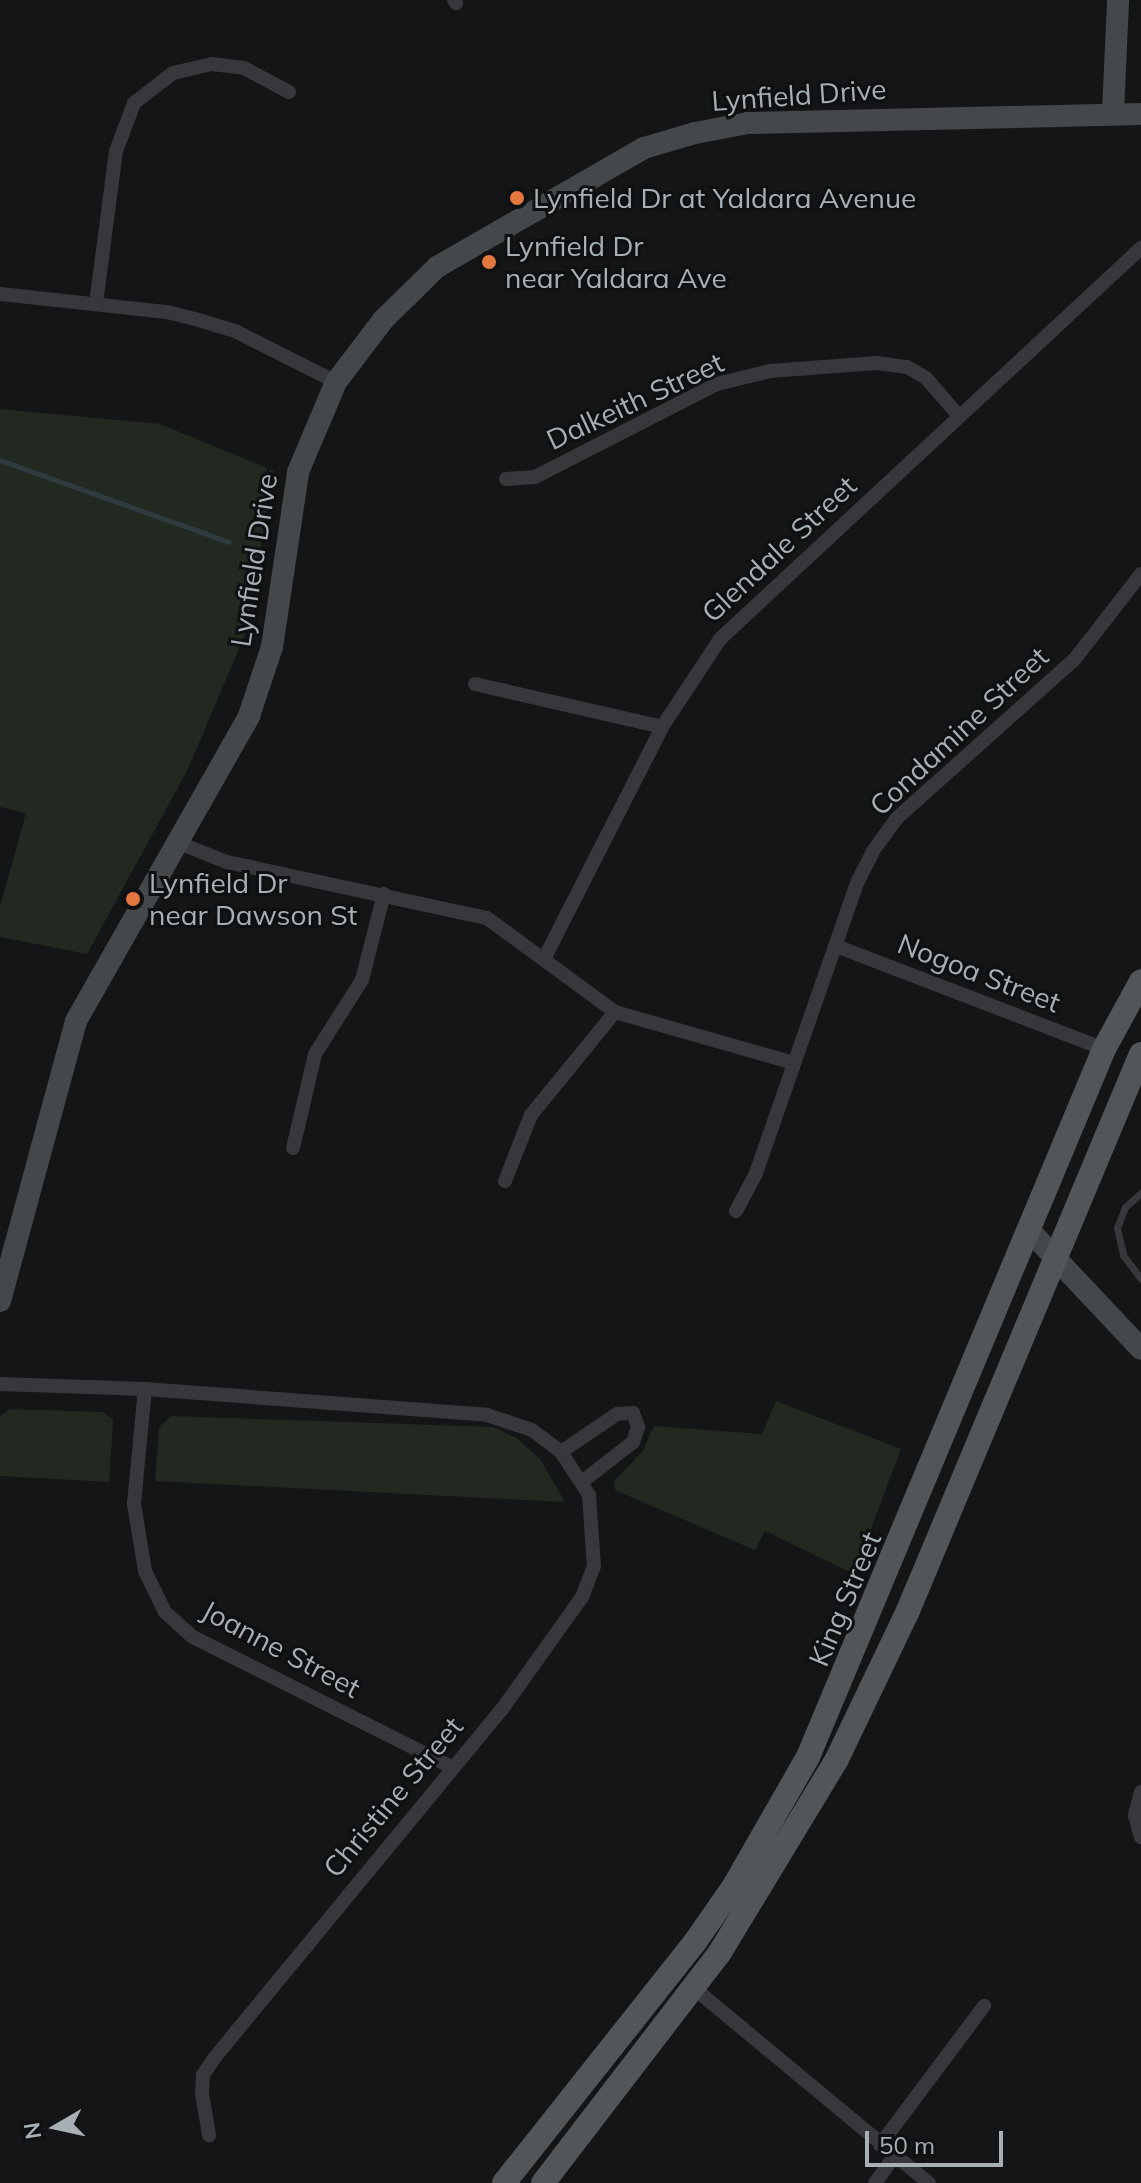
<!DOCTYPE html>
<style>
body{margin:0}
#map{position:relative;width:1141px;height:2183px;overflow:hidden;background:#141516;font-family:Mulish,sans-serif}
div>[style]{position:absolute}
.green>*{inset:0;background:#222921}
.stream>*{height:5px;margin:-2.5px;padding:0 2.5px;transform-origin:2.5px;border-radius:2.5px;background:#2f3b3e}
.lane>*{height:7px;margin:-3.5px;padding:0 3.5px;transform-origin:3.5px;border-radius:3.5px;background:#36383b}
.street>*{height:14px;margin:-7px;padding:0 7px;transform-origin:7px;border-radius:7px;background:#36383b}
.secondary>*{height:22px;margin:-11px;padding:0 11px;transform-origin:11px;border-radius:11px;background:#44484b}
.primary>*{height:24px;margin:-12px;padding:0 12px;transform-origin:12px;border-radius:12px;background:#525659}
.dots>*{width:22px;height:22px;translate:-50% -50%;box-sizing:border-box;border:4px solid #0f1011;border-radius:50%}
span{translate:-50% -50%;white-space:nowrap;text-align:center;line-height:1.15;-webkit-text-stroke:6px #0f1011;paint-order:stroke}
.street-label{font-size:28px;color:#a7b0b5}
.poi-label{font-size:28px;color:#a7b0b5}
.left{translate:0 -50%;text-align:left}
.north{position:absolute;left:16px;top:2087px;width:80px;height:80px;-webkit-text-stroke:6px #0f1011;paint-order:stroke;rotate:261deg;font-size:22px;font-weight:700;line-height:32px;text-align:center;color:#a7b0b5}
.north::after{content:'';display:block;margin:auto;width:28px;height:36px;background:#a7b0b5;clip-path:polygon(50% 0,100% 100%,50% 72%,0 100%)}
.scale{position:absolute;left:865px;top:2131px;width:138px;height:36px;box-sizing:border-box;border:4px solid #a7b0b5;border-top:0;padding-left:10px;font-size:24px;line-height:28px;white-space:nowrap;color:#a7b0b5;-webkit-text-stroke:6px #0f1011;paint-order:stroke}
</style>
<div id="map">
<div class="green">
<div style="clip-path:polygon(0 409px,160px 424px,274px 471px,246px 632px,188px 769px,87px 954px,0 937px,0 907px,26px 813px,0 807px)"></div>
<div style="clip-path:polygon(776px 1401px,901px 1449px,854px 1574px,765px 1531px,755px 1550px,615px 1490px,614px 1481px,642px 1452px,654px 1426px,762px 1434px)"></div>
<div style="clip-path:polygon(10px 1409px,103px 1412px,113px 1419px,109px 1482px,0 1476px,0 1416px)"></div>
<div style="clip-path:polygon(171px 1416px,493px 1427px,517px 1438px,541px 1460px,565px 1502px,155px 1481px,159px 1428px)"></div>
</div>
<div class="stream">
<div style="left:0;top:460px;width:243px;rotate:19.7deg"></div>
</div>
<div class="lane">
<div style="left:1141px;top:1193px;width:21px;rotate:139deg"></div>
<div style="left:1125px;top:1207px;width:22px;rotate:111deg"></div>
<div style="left:1117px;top:1228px;width:28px;rotate:77deg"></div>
<div style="left:1123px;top:1255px;width:30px;rotate:53deg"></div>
</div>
<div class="street">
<div style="left:454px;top:0;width:4px;rotate:56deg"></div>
<div style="left:0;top:294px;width:168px;rotate:6.2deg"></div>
<div style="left:167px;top:312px;width:36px;rotate:14deg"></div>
<div style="left:202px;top:321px;width:37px;rotate:17deg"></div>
<div style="left:237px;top:332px;width:111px;rotate:26.8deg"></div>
<div style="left:96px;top:303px;width:153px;rotate:-82.5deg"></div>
<div style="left:116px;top:151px;width:51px;rotate:-69.4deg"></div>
<div style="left:134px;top:103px;width:49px;rotate:-37.6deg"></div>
<div style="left:173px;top:73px;width:40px;rotate:-13deg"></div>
<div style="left:212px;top:64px;width:32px;rotate:7deg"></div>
<div style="left:244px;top:68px;width:51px;rotate:28.1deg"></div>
<div style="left:506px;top:479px;width:29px;rotate:-4deg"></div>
<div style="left:535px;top:477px;width:204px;rotate:-27.1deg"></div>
<div style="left:717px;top:384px;width:55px;rotate:-13.8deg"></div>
<div style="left:770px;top:371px;width:107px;rotate:-4.3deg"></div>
<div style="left:877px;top:363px;width:30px;rotate:8deg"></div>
<div style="left:907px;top:367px;width:22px;rotate:30deg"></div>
<div style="left:926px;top:378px;width:50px;rotate:49deg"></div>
<div style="left:475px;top:684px;width:192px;rotate:12.9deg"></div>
<div style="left:179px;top:843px;width:52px;rotate:21.6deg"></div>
<div style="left:227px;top:862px;width:266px;rotate:12.2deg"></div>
<div style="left:487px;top:918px;width:159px;rotate:36.3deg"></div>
<div style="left:615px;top:1012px;width:186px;rotate:15.9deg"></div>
<div style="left:836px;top:946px;width:287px;rotate:21deg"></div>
<div style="left:544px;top:959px;width:260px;rotate:-63deg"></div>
<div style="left:662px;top:727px;width:105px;rotate:-56.6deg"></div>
<div style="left:720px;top:639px;width:575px;rotate:-42.88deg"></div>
<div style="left:293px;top:1148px;width:97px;rotate:-76.8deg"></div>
<div style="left:315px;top:1054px;width:88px;rotate:-57.6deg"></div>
<div style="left:362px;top:980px;width:89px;rotate:-75.7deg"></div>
<div style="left:505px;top:1181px;width:71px;rotate:-68.5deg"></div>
<div style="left:531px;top:1115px;width:133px;rotate:-50.8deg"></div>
<div style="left:736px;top:1211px;width:40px;rotate:-62deg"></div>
<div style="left:755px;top:1176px;width:312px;rotate:-70.8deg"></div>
<div style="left:858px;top:881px;width:34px;rotate:-63deg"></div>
<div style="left:873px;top:851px;width:41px;rotate:-54deg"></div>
<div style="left:897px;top:818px;width:237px;rotate:-41.8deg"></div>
<div style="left:1074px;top:660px;width:109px;rotate:-52.1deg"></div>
<div style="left:0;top:1384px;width:145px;rotate:2deg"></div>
<div style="left:145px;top:1389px;width:343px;rotate:4.3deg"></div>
<div style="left:487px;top:1415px;width:47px;rotate:18.4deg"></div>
<div style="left:532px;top:1430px;width:36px;rotate:37deg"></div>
<div style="left:561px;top:1452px;width:51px;rotate:56.9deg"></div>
<div style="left:589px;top:1495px;width:71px;rotate:86deg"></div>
<div style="left:594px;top:1566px;width:33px;rotate:111deg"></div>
<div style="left:582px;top:1597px;width:138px;rotate:125.5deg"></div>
<div style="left:502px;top:1709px;width:451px;rotate:129.5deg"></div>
<div style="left:215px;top:2057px;width:22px;rotate:124deg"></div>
<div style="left:203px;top:2075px;width:19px;rotate:93deg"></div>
<div style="left:202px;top:2094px;width:42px;rotate:80.3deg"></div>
<div style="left:145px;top:1389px;width:116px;rotate:95.5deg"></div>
<div style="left:134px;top:1504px;width:68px;rotate:80.7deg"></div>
<div style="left:145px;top:1571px;width:46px;rotate:64deg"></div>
<div style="left:165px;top:1612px;width:38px;rotate:42deg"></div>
<div style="left:193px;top:1637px;width:290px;rotate:26.7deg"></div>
<div style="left:561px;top:1452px;width:68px;rotate:-34.2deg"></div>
<div style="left:617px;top:1414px;width:16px;rotate:-4deg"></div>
<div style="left:633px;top:1413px;width:15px;rotate:70deg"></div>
<div style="left:638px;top:1427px;width:16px;rotate:108deg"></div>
<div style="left:633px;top:1442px;width:65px;rotate:141.9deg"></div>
<div style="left:1141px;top:1792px;width:24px;rotate:105deg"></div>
<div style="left:1135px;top:1815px;width:23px;rotate:75deg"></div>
<div style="left:695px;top:1989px;width:304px;rotate:39.7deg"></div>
<div style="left:880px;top:2145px;width:174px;rotate:-53.2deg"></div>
<div style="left:875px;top:2183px;width:32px;rotate:-54deg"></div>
</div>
<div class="secondary">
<div style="left:1113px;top:112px;width:112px;rotate:-87.4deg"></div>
<div style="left:1029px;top:1230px;width:163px;rotate:46.7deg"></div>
<div style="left:0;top:1301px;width:290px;rotate:-74.8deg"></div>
<div style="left:76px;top:1021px;width:351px;rotate:-60.4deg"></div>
<div style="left:249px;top:716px;width:73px;rotate:-71.6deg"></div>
<div style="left:272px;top:647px;width:177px;rotate:-81.5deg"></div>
<div style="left:298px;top:472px;width:98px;rotate:-67.1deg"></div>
<div style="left:336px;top:382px;width:78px;rotate:-52.8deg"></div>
<div style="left:383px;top:320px;width:76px;rotate:-44.5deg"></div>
<div style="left:437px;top:267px;width:239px;rotate:-29.9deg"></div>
<div style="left:644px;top:148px;width:53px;rotate:-16.4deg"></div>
<div style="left:695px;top:133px;width:54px;rotate:-10.7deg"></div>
<div style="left:748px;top:123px;width:393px;rotate:-1.3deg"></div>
</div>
<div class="primary">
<div style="left:504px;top:2183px;width:308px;rotate:-51.6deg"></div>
<div style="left:695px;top:1942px;width:68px;rotate:-55.1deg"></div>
<div style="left:734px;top:1886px;width:149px;rotate:-60.2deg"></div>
<div style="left:808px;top:1757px;width:767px;rotate:-67.31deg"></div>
<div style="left:1104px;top:1049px;width:77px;rotate:-61.4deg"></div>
<div style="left:543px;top:2183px;width:289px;rotate:-52.5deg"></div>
<div style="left:719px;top:1954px;width:228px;rotate:-58.8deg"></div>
<div style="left:837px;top:1759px;width:162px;rotate:-64.4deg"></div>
<div style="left:907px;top:1613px;width:606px;rotate:-67.29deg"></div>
</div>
<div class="dots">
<div style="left:517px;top:198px;background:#e37740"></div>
<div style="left:489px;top:262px;background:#e37740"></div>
<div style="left:133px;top:899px;background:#e37740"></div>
</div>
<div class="street-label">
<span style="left:799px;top:95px;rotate:-4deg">Lynfield Drive</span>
<span style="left:635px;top:401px;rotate:-25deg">Dalkeith Street</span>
<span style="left:779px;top:549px;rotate:-43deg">Glendale Street</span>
<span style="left:254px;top:560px;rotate:-81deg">Lynfield Drive</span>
<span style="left:959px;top:731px;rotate:-43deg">Condamine Street</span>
<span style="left:979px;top:973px;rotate:21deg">Nogoa Street</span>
<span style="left:845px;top:1599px;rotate:-67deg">King Street</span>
<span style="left:281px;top:1649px;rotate:28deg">Joanne Street</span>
<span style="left:393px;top:1797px;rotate:-50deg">Christine Street</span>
</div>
<div class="poi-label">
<span class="left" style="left:533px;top:198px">Lynfield Dr at Yaldara Avenue</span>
<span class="left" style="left:505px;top:262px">Lynfield Dr<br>near Yaldara Ave</span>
<span class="left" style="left:149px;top:899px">Lynfield Dr<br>near Dawson St</span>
</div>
<div class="north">N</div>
<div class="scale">50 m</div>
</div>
